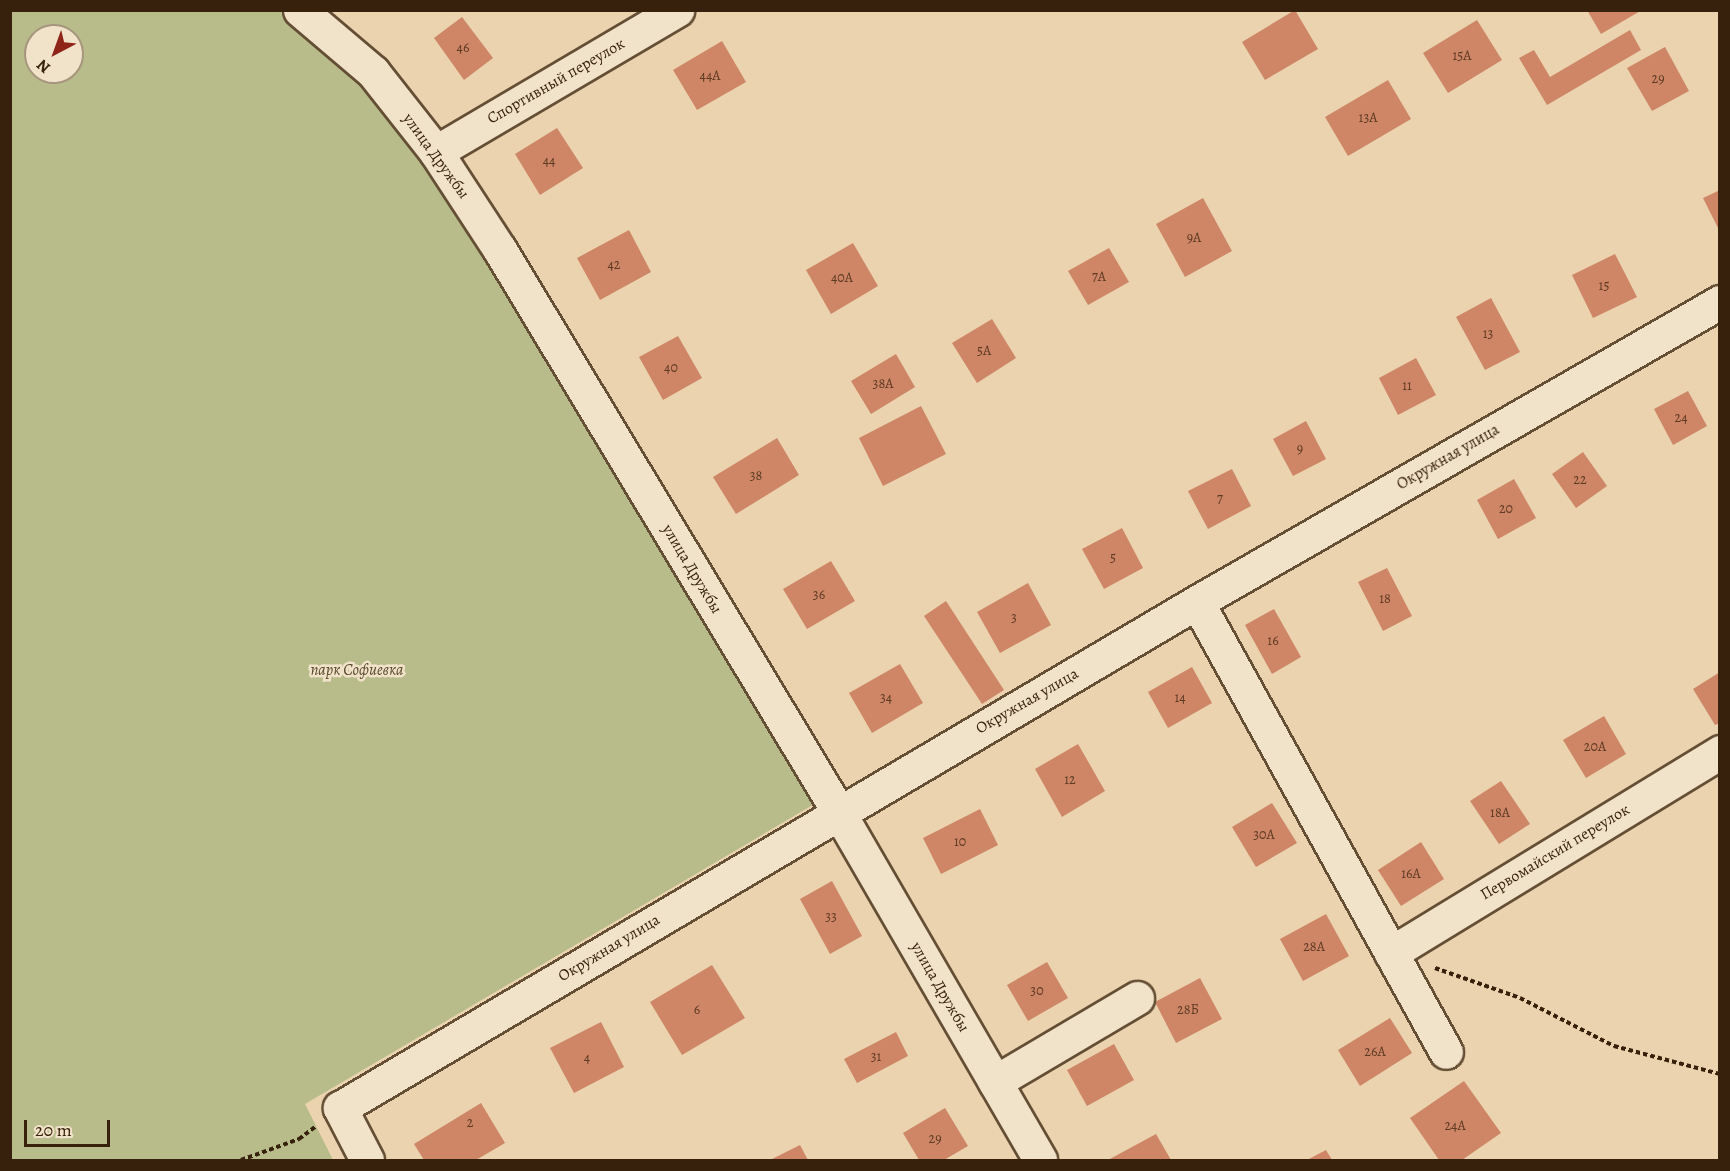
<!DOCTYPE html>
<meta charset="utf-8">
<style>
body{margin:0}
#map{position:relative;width:1730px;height:1171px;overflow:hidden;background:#ead3ae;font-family:Alegreya,serif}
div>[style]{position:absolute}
.green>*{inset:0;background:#b7bc8a}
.building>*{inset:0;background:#ce8667}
.path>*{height:4px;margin-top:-2px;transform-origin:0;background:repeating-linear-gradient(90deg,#37210c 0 4.5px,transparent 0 7.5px)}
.roads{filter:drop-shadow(2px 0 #644e34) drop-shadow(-2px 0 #644e34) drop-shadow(0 2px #644e34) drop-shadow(0 -2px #644e34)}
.minor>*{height:33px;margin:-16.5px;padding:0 16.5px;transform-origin:16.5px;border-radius:16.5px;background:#f1e2ca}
span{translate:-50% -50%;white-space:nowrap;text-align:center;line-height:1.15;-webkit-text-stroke:5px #f1e2ca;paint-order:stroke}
.number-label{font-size:14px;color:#5d3a23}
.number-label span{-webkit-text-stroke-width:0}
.street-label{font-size:16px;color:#37210c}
.park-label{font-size:16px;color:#57482c;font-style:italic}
.frame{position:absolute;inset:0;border:12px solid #37210c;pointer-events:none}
.north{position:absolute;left:24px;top:24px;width:60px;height:60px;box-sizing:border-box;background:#f1e2ca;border:2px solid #a7957e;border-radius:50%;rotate:221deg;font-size:16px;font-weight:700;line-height:24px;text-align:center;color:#37210c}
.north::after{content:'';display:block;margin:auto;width:21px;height:27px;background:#8f2418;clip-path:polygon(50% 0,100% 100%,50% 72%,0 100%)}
.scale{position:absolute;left:24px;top:1120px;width:86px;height:27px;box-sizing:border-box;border:3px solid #37210c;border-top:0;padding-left:8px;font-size:18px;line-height:21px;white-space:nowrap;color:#37210c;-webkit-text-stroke:4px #f1e2ca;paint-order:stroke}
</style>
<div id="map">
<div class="green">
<div style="clip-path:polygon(evenodd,10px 11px,298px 11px,373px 73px,507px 230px,828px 796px,305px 1104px,333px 1160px,11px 1160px,10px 11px,36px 36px,72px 36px,72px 72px,36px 72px,36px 36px)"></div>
</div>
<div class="building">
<div style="clip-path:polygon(1295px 10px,1318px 49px,1265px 80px,1242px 42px)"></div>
<div style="clip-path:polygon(1587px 10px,1642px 10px,1601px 34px)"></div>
<div style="clip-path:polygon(462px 17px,493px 58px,464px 80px,434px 38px)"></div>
<div style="clip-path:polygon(1477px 20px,1502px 60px,1448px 93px,1423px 53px)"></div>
<div style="clip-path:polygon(1630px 30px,1641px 50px,1547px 105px,1519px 58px,1534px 50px,1550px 77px)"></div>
<div style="clip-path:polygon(722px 41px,746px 82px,697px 110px,673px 70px)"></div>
<div style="clip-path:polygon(1665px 47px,1689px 91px,1652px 111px,1627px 68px)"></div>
<div style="clip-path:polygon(1388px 80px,1411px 119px,1348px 156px,1325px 117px)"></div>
<div style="clip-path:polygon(557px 128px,583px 168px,540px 195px,515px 154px)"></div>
<div style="clip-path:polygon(1720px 190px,1720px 232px,1703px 198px)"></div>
<div style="clip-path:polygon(1203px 198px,1232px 251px,1185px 277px,1156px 224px)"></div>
<div style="clip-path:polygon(629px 230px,651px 272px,600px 300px,577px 258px)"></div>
<div style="clip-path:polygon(853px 243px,878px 286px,831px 314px,806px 270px)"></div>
<div style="clip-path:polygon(1109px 248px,1129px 282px,1088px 305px,1068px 271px)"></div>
<div style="clip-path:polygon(1615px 254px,1637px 297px,1593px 318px,1572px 275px)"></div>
<div style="clip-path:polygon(1491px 298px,1520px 352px,1485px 370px,1456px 317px)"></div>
<div style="clip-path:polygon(992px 319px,1016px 358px,977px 383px,952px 343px)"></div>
<div style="clip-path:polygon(678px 336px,702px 378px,663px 400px,639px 357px)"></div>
<div style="clip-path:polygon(896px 354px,915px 387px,871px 414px,851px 381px)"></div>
<div style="clip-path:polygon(1416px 358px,1436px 395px,1398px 415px,1379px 378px)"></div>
<div style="clip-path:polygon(1688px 391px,1707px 426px,1673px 445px,1654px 409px)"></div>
<div style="clip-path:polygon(921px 406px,946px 454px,883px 486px,859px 438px)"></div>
<div style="clip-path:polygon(1306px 421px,1326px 459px,1293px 476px,1273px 439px)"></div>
<div style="clip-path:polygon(777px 438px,799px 475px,736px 514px,713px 477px)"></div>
<div style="clip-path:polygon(1583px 452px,1607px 486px,1576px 508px,1552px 474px)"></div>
<div style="clip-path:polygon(1232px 469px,1251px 506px,1208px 529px,1188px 491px)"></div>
<div style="clip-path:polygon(1514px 479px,1536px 518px,1498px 539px,1477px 500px)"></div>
<div style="clip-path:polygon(1122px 528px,1143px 568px,1104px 589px,1082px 549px)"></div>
<div style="clip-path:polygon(831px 561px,855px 601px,807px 629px,783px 589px)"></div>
<div style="clip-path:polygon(1387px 568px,1412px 616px,1383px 631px,1358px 582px)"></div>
<div style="clip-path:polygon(1028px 583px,1051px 625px,1000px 653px,977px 612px)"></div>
<div style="clip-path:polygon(946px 601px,1004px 690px,982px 704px,924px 616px)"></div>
<div style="clip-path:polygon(1274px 609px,1301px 657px,1272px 674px,1245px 625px)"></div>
<div style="clip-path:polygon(900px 664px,923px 703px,872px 733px,849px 693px)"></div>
<div style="clip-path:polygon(1192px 667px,1212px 703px,1168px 728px,1148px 692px)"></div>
<div style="clip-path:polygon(1720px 672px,1720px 723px,1715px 725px,1693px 689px)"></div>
<div style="clip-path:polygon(1604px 716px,1626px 754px,1586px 778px,1563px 740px)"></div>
<div style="clip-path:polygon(1078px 744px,1105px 791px,1062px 817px,1035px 769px)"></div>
<div style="clip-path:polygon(1501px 781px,1530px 824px,1499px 844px,1470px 801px)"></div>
<div style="clip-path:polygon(1272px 803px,1297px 843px,1256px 867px,1232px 827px)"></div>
<div style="clip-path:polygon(980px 809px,998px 845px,941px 874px,923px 838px)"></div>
<div style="clip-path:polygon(1421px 842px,1444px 879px,1401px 906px,1378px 870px)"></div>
<div style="clip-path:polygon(832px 881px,862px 936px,830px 954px,800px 899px)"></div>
<div style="clip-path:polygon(1326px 914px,1349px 956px,1303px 981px,1280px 939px)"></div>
<div style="clip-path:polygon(1047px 962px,1068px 998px,1028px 1021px,1007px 985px)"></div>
<div style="clip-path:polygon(712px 965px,745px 1018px,682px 1055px,650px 1002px)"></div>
<div style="clip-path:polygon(1200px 978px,1222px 1019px,1176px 1043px,1155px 1002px)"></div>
<div style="clip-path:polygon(1390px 1018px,1412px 1053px,1360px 1086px,1338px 1050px)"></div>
<div style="clip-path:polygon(601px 1022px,624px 1067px,574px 1093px,550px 1048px)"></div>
<div style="clip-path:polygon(896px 1032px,908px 1056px,857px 1083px,844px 1059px)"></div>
<div style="clip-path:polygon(1114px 1044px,1134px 1080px,1087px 1106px,1067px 1070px)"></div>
<div style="clip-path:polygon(1464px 1081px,1501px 1133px,1462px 1160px,1439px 1160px,1410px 1118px)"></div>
<div style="clip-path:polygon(481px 1103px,505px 1143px,476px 1160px,424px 1160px,414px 1144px)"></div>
<div style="clip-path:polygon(945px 1108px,968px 1146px,944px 1160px,919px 1160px,903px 1133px)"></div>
<div style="clip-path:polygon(1156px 1134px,1171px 1160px,1108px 1160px)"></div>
<div style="clip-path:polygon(800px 1145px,808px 1160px,770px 1160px)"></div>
<div style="clip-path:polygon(1326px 1150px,1332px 1160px,1307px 1160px)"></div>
</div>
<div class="path">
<div style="left:1435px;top:968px;width:90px;rotate:19.4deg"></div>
<div style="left:1520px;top:998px;width:106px;rotate:27.1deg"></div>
<div style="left:1614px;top:1046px;width:110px;rotate:14.8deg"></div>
<div style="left:241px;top:1160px;width:62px;rotate:-19.9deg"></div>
<div style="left:299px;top:1139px;width:21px;rotate:-37deg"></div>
</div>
<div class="roads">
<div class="minor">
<div style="left:300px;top:10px;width:96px;rotate:40.3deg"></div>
<div style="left:373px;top:72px;width:102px;rotate:51.8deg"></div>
<div style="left:436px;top:152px;width:117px;rotate:56.9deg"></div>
<div style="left:500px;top:250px;width:655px;rotate:58.93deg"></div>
<div style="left:838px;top:811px;width:403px;rotate:59.9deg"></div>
<div style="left:436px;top:152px;width:280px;rotate:-30.5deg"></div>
<div style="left:1197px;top:602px;width:514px;rotate:61.04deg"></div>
<div style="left:1391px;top:953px;width:386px;rotate:-31.4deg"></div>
<div style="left:995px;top:1082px;width:165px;rotate:-30.6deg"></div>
<div style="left:367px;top:1160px;width:59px;rotate:-117.4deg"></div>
<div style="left:340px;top:1108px;width:995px;rotate:-30.56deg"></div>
<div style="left:1197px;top:602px;width:603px;rotate:-29.84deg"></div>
</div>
</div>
<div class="number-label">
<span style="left:463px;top:48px">46</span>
<span style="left:1462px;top:56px">15А</span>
<span style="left:710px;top:76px">44А</span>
<span style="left:1658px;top:79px">29</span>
<span style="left:1368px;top:118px">13А</span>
<span style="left:549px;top:161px">44</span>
<span style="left:1194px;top:238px">9А</span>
<span style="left:614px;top:265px">42</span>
<span style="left:1099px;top:277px">7А</span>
<span style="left:842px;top:278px">40А</span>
<span style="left:1604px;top:286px">15</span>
<span style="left:1488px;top:334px">13</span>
<span style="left:984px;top:351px">5А</span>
<span style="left:671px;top:368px">40</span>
<span style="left:883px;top:384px">38А</span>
<span style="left:1407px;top:386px">11</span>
<span style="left:1681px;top:418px">24</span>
<span style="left:1300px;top:449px">9</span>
<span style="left:756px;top:476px">38</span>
<span style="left:1580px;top:480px">22</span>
<span style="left:1220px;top:499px">7</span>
<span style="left:1506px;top:509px">20</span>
<span style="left:1113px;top:558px">5</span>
<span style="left:819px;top:595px">36</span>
<span style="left:1385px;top:599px">18</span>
<span style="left:1014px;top:618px">3</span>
<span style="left:1273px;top:641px">16</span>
<span style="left:886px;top:698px">34</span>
<span style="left:1180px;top:698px">14</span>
<span style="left:1595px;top:747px">20А</span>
<span style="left:1070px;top:780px">12</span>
<span style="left:1500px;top:813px">18А</span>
<span style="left:1264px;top:835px">30А</span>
<span style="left:960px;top:842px">10</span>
<span style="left:1411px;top:874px">16А</span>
<span style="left:831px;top:917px">33</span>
<span style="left:1314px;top:947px">28А</span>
<span style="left:1037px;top:991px">30</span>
<span style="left:697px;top:1010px">6</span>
<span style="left:1188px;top:1010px">28Б</span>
<span style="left:1375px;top:1052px">26А</span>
<span style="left:876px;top:1057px">31</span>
<span style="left:587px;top:1058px">4</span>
<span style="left:470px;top:1123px">2</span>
<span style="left:1455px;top:1126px">24А</span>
<span style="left:935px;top:1139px">29</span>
</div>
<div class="street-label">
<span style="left:556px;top:81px;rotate:-30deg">Спортивный переулок</span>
<span style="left:436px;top:156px;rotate:54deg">улица Дружбы</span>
<span style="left:1448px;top:457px;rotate:-30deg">Окружная улица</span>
<span style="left:692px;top:569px;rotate:59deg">улица Дружбы</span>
<span style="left:1027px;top:701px;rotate:-30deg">Окружная улица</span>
<span style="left:1555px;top:852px;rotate:-31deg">Первомайский переулок</span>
<span style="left:609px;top:948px;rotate:-31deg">Окружная улица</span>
<span style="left:940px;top:987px;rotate:60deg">улица Дружбы</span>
</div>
<div class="park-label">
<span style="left:357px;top:670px">парк Софиевка</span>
</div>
<div class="frame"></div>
<div class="north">N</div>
<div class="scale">20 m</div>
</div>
